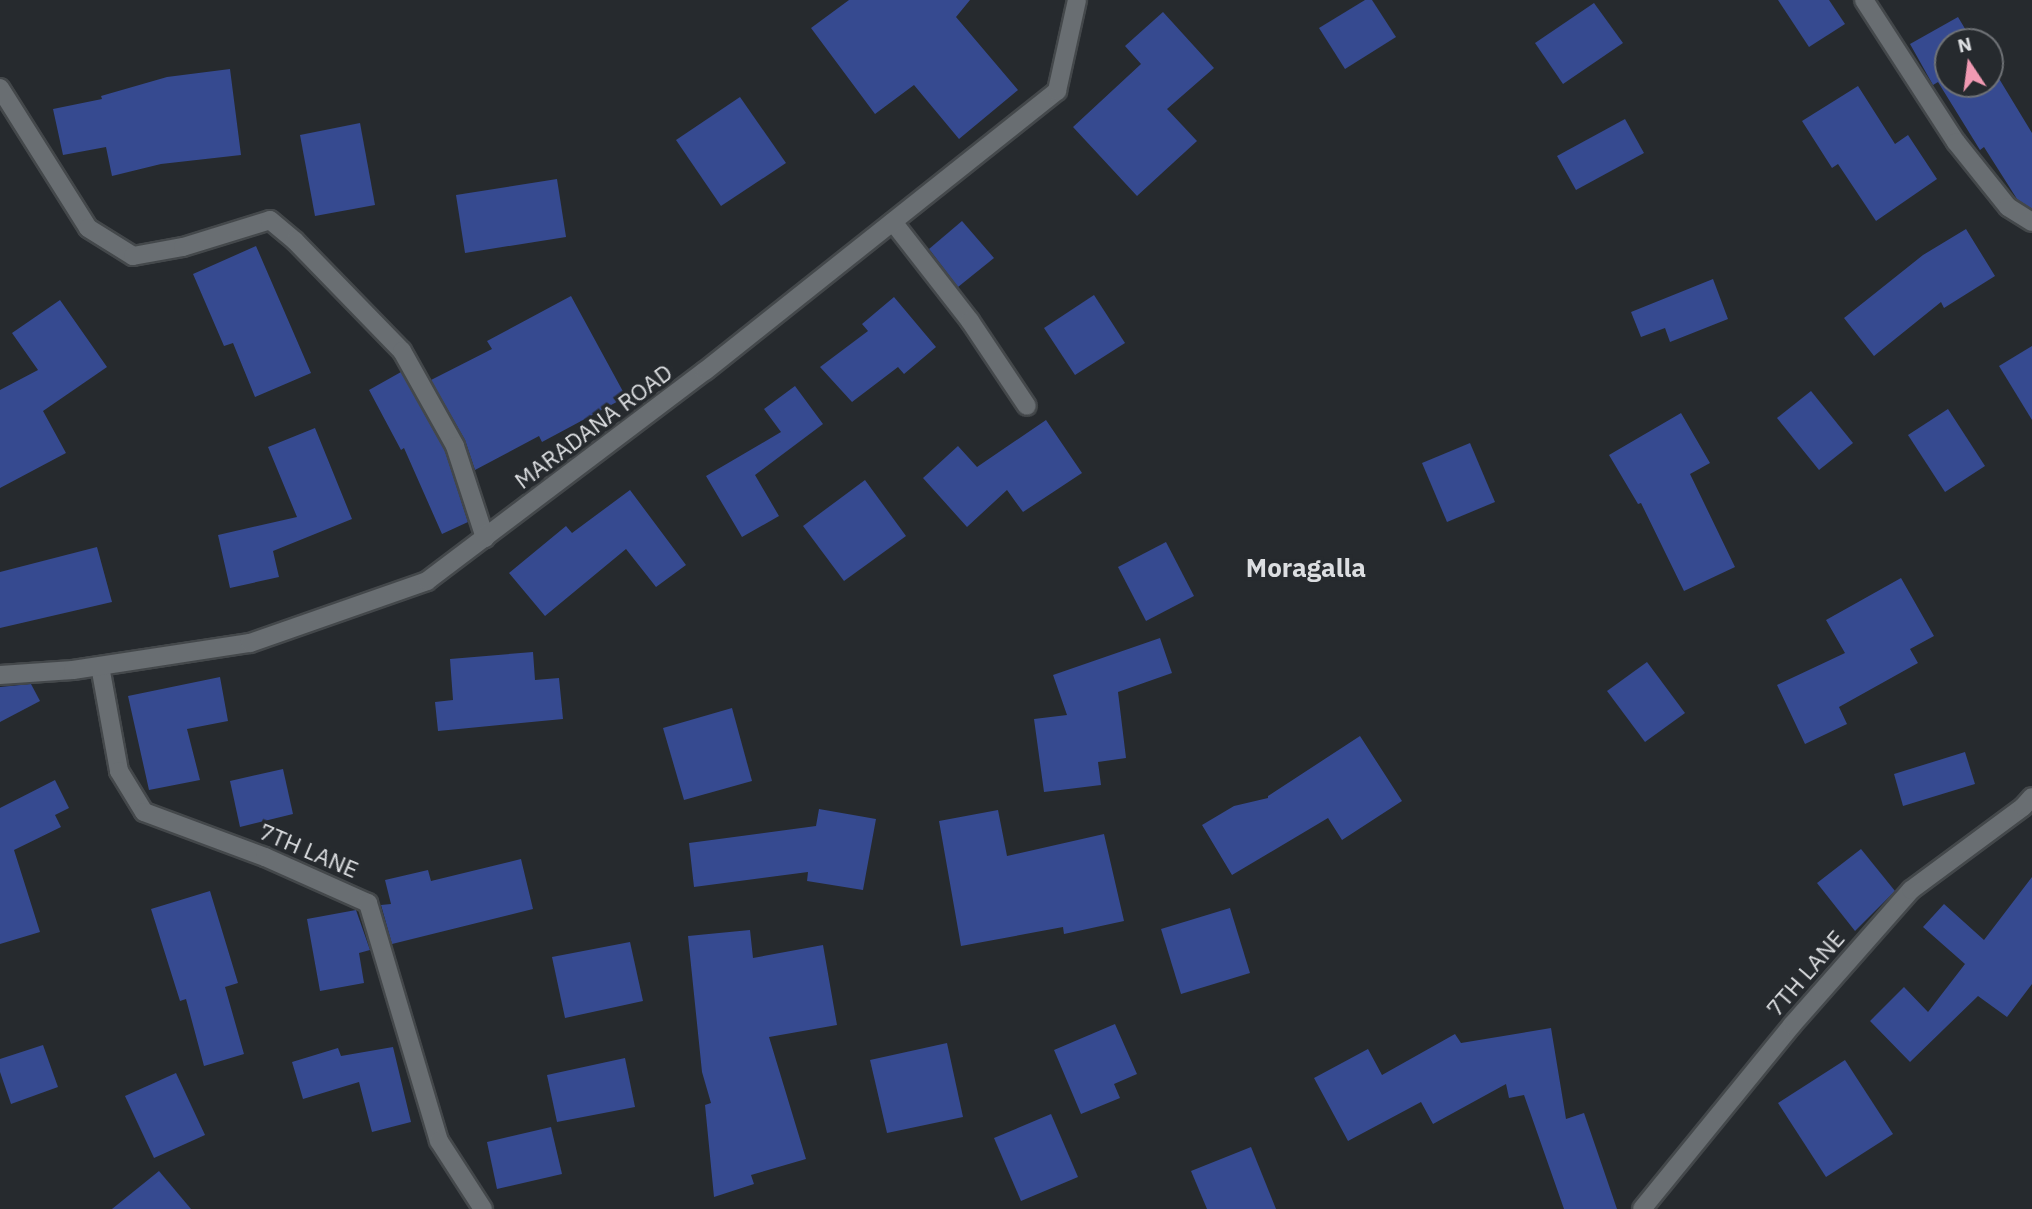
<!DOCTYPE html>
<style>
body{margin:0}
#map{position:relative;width:2032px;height:1209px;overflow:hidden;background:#262a2e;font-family:"IBM Plex Sans",sans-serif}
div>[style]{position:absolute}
.building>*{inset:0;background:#364a90}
.roads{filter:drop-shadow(2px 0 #44484b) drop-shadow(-2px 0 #44484b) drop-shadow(0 2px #44484b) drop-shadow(0 -2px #44484b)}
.minor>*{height:18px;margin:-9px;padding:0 9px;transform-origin:9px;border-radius:9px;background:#696e72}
span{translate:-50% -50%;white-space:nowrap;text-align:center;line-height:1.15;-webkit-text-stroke:7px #262a2e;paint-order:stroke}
.street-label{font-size:23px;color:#dcdee1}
.quarter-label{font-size:26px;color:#dcdee1;font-weight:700}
.north{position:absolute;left:1934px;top:28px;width:70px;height:70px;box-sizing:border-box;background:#262a2e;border:2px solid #6f7276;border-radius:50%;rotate:347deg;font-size:19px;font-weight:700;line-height:28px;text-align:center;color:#dcdee1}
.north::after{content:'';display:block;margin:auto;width:24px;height:32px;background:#f19ab3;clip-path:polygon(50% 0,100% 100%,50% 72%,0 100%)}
</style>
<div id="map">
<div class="building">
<div style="clip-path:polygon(849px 0,970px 0,956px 17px,1018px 90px,959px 139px,914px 85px,875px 114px,811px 28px)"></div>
<div style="clip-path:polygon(1365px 0,1372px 0,1396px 37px,1345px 69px,1319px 28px)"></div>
<div style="clip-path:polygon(1778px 0,1829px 0,1845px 24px,1809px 47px)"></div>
<div style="clip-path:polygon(1594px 3px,1623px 43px,1563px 84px,1535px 43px)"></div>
<div style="clip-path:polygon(1163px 12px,1214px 68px,1167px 109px,1197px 141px,1137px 196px,1073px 127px,1141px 64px,1125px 46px)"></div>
<div style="clip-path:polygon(1958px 17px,1973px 42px,1948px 42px,1948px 84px,1990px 84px,1990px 72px,1995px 72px,2032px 133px,2032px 209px,2017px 199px,1984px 147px,1980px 150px,1938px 82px,1933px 85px,1910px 44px)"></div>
<div style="clip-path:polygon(230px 69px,241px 155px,161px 164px,112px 176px,106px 147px,63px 155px,53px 109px,102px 99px,101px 96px,167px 77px)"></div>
<div style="clip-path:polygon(1858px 86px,1895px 144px,1908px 135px,1937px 179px,1876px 221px,1838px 164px,1832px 168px,1802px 121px)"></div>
<div style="clip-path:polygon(740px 97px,786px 163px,721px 206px,676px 140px)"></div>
<div style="clip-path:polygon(1625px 119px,1644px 153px,1576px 190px,1557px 156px)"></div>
<div style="clip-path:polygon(360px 123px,375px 205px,315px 216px,300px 135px)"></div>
<div style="clip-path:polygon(557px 179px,566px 237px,465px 253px,456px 195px)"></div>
<div style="clip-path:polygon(962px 221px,994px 258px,958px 287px,929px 249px)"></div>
<div style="clip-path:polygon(1966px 229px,1995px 276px,1944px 308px,1941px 302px,1874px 356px,1844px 318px,1923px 255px)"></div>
<div style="clip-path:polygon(256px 246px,311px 373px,255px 397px,233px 343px,224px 346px,193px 274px)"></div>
<div style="clip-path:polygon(1713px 279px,1728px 319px,1670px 342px,1665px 328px,1641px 337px,1631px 312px)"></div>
<div style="clip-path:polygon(1094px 295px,1125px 343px,1075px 375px,1044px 328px)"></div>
<div style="clip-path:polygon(571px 296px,626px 397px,542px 442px,539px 436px,475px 470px,465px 440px,431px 380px,492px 349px,487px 341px)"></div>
<div style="clip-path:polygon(894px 297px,936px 347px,904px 374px,898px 367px,852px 402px,820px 367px,868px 331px,862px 324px)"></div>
<div style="clip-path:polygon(60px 300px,107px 367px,43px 411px,66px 453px,0 488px,0 390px,38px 370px,12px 333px)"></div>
<div style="clip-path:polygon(2032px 346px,2032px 420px,1999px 366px)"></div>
<div style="clip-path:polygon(401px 372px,445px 451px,468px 522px,442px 534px,404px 448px,401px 450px,369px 390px)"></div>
<div style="clip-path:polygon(795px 386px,823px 424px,755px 475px,779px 516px,742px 537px,706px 476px,781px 432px,764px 409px)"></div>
<div style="clip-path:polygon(1811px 391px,1853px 443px,1819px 470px,1777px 418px)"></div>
<div style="clip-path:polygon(1948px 409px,1985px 466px,1945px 492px,1908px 435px)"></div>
<div style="clip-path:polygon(1681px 413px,1710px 463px,1690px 474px,1735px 567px,1684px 591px,1641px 503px,1638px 504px,1609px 455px)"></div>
<div style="clip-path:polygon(1046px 420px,1082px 473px,1023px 512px,1007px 490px,967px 527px,923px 478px,958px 446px,977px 467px)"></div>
<div style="clip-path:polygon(315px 428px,352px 519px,273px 551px,279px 577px,230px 588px,218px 535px,297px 517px,268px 447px)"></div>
<div style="clip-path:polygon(1470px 443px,1495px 502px,1447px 522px,1422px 463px)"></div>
<div style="clip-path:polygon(865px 480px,906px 536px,844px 581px,803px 526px)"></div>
<div style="clip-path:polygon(630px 490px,686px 565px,656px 587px,626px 549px,545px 616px,509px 573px,566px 526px,572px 533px)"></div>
<div style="clip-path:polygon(1166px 542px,1194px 596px,1146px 621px,1118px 567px)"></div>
<div style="clip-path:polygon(97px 547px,112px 602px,0 628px,0 572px)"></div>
<div style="clip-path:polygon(1901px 578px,1934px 636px,1910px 649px,1918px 663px,1839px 707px,1847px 724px,1805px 744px,1777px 685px,1845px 653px,1826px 620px)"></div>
<div style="clip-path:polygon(1160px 638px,1172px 673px,1118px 692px,1126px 758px,1098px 762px,1101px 785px,1044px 792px,1034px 719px,1067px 715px,1053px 675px)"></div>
<div style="clip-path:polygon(533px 652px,535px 680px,559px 678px,563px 719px,438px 731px,435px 702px,453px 700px,450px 659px)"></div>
<div style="clip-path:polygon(1647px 662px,1685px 713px,1645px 742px,1607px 691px)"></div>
<div style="clip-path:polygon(220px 677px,228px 721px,187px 729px,200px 780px,149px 790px,128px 696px)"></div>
<div style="clip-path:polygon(31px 684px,40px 701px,0 722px,0 687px)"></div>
<div style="clip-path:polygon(732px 708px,752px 781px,684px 800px,663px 728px)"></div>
<div style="clip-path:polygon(1360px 736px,1402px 801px,1342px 840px,1328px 818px,1232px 875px,1202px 825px,1234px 806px,1268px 798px,1268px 796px)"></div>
<div style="clip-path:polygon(1965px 752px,1975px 784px,1903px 806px,1894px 774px)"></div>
<div style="clip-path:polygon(283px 769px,293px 814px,240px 827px,230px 781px)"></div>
<div style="clip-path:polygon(55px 780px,69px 808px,55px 815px,61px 827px,14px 850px,40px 932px,0 944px,0 808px)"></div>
<div style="clip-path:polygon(819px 809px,876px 819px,863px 890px,807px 881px,808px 872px,694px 887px,689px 843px,816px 826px)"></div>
<div style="clip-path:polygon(998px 810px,1007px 856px,1104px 834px,1124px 921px,1064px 934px,1063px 927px,961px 946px,939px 821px)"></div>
<div style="clip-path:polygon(1861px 849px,1895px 891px,1855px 931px,1817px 883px)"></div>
<div style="clip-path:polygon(521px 859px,533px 909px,392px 944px,381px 905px,391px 904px,385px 880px,428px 870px,431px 881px)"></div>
<div style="clip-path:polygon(2032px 877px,2032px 984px,2007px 1017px,1978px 996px,1910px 1062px,1870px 1021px,1904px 987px,1928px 1012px,1965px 964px,1923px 927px,1944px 904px,1984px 940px)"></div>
<div style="clip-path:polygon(210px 891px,238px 983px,225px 987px,244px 1054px,204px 1066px,186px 999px,180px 1001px,151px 909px)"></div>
<div style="clip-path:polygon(1230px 908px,1250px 973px,1181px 994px,1161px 929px)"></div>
<div style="clip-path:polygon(356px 910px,370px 950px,359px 953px,364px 983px,320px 991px,307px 919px)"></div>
<div style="clip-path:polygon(750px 930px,753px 958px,823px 945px,837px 1025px,769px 1037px,806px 1159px,751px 1175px,754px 1184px,714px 1197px,705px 1105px,711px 1103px,702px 1072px,688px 936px)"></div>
<div style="clip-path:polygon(630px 942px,643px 1001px,565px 1018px,552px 957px)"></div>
<div style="clip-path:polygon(1115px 1024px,1137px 1074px,1114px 1084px,1120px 1098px,1081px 1114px,1054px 1050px)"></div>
<div style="clip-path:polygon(1551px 1028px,1566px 1119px,1584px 1113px,1617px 1209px,1564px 1209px,1524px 1095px,1509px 1098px,1506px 1084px,1433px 1124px,1421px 1102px,1348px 1141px,1314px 1078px,1368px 1049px,1382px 1075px,1455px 1034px,1461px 1043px)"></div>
<div style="clip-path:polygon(947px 1043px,963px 1117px,887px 1133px,870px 1060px)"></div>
<div style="clip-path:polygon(43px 1045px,58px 1087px,11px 1104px,0 1072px,0 1059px)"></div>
<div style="clip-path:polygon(393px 1047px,411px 1122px,372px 1132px,359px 1082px,303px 1099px,292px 1062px,338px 1048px,341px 1056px)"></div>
<div style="clip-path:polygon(625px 1058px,635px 1107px,557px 1122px,547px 1075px)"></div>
<div style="clip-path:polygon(1845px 1060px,1893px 1134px,1826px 1177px,1778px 1103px)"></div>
<div style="clip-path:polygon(176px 1073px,205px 1135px,154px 1158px,125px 1096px)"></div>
<div style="clip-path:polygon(1051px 1114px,1078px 1177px,1021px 1201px,994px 1138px)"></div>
<div style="clip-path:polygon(551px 1127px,562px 1174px,497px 1189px,487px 1142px)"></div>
<div style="clip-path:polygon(1251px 1147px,1276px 1209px,1207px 1209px,1191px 1171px)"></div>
<div style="clip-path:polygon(159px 1171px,191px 1209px,112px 1209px)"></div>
</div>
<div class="roads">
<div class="minor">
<div style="left:1864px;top:0;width:169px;rotate:57.1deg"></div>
<div style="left:1956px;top:142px;width:83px;rotate:51.3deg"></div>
<div style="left:2008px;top:207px;width:28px;rotate:32deg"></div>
<div style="left:0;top:88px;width:165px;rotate:57.8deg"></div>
<div style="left:88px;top:228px;width:53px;rotate:31.9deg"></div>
<div style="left:133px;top:256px;width:51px;rotate:-10.2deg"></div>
<div style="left:183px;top:247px;width:91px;rotate:-17.2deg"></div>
<div style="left:270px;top:220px;width:33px;rotate:40deg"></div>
<div style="left:295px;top:241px;width:153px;rotate:45.8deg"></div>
<div style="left:402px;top:351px;width:109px;rotate:60.8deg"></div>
<div style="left:455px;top:446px;width:97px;rotate:71.9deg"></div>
<div style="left:893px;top:222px;width:125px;rotate:52.1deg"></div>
<div style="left:970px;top:321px;width:102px;rotate:56.2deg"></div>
<div style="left:100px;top:666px;width:107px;rotate:79.7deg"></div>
<div style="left:119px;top:771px;width:48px;rotate:58.6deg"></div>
<div style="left:144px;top:812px;width:129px;rotate:20.4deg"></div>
<div style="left:265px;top:857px;width:113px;rotate:24.1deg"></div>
<div style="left:368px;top:903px;width:248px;rotate:73.4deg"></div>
<div style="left:439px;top:1141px;width:81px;rotate:57.1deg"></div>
<div style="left:0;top:675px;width:73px;rotate:-3.9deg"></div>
<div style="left:73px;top:670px;width:179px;rotate:-8.7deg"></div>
<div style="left:250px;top:643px;width:188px;rotate:-19.3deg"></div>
<div style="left:427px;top:581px;width:348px;rotate:-37.1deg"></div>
<div style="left:705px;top:371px;width:450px;rotate:-38.5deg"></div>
<div style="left:1057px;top:91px;width:93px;rotate:-77.6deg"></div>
<div style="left:1642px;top:1209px;width:237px;rotate:-50.8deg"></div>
<div style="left:1792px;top:1025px;width:180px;rotate:-48.6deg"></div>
<div style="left:1911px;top:890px;width:139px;rotate:-36.5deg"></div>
<div style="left:2023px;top:807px;width:13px;rotate:-48deg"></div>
</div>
</div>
<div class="street-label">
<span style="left:593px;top:426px;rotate:-37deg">MARADANA ROAD</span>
<span style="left:309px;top:850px;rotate:23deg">7TH LANE</span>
<span style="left:1805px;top:973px;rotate:-49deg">7TH LANE</span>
</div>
<div class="quarter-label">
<span style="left:1306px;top:568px">Moragalla</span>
</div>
<div class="north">N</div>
</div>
